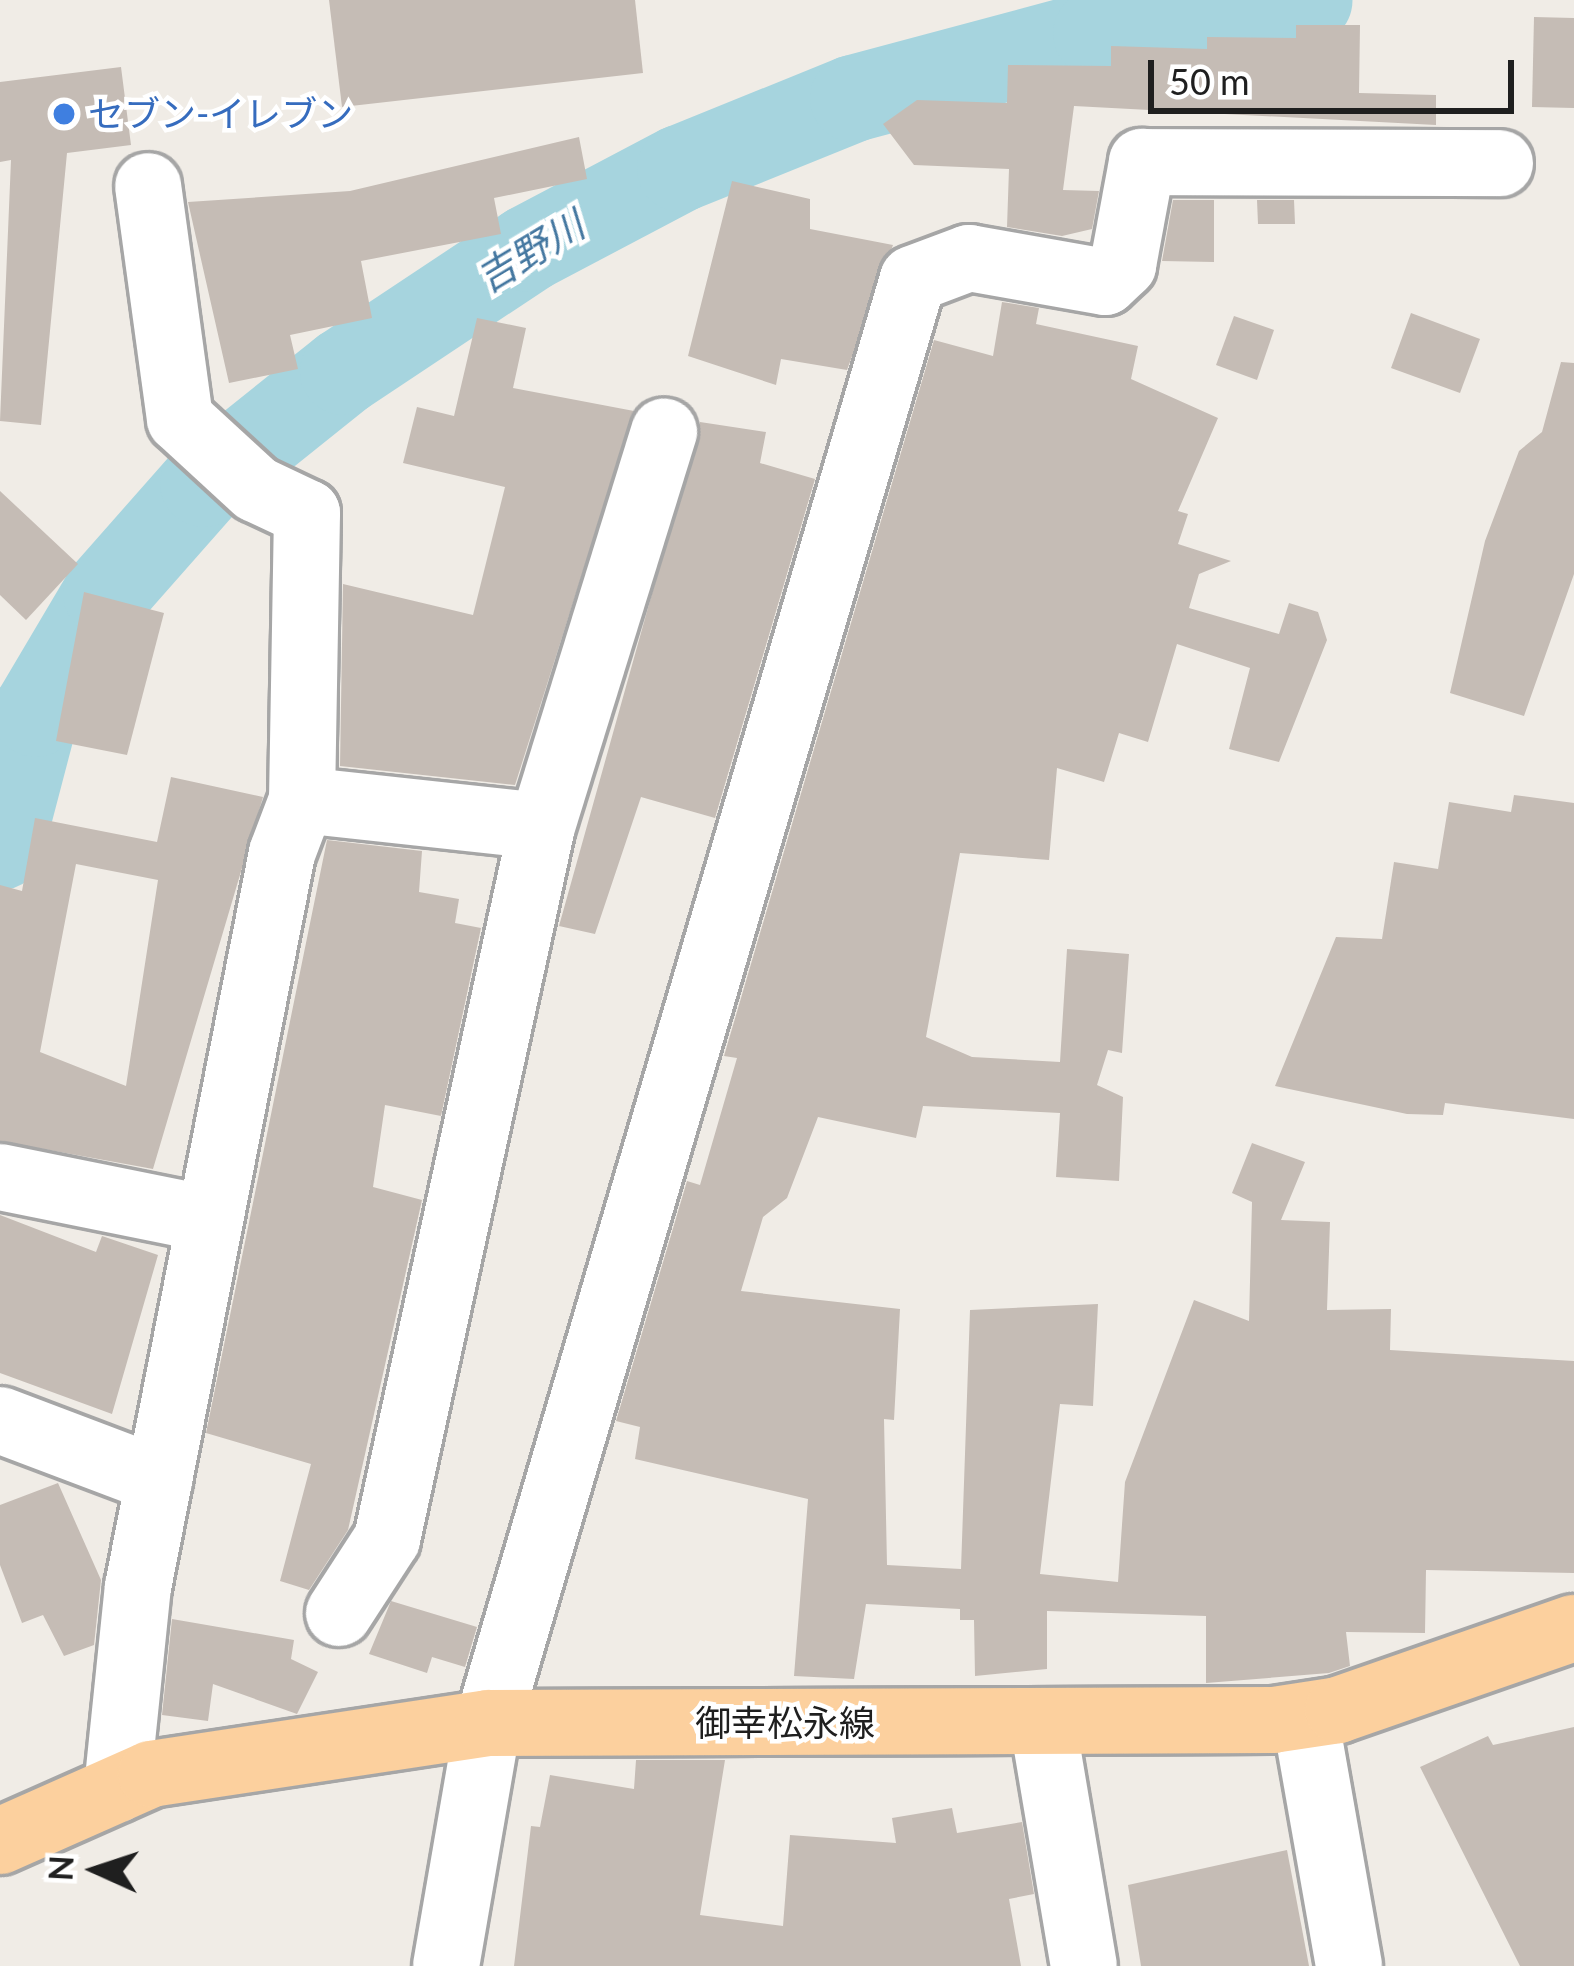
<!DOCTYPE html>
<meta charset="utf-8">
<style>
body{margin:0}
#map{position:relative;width:1574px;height:1966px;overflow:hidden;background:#f0ece6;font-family:Lato,"Noto Sans JP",sans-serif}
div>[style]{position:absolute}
.river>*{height:87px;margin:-43.5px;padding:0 43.5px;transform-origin:43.5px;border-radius:43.5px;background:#a6d4de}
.building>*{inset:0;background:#c5bcb5}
.roads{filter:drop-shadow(3px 0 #a6a6a6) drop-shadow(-3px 0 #a6a6a6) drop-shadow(0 3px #a6a6a6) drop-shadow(0 -3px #a6a6a6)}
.minor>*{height:66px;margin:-33px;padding:0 33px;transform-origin:33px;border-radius:33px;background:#fff}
.major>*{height:66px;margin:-33px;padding:0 33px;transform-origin:33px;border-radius:33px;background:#fcd09e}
.dots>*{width:33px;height:33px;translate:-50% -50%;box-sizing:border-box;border:6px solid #fff;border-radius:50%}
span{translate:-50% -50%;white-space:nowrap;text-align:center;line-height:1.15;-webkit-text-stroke:9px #fff;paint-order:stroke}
.shop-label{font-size:36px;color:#366cbe}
.left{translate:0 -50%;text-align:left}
.street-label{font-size:36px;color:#1f1f1f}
.water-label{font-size:39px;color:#4477a0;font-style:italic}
.north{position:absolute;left:36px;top:1810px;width:120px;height:120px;-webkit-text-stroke:9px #fff;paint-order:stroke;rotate:273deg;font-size:33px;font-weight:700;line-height:48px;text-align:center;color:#1f1f1f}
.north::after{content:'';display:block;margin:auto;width:42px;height:54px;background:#1f1f1f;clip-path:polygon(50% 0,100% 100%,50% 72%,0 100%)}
.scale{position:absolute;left:1148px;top:60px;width:366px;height:54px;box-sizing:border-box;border:6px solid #1f1f1f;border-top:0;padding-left:15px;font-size:36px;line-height:42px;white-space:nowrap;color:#1f1f1f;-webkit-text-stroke:9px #fff;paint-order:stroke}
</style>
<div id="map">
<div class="river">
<div style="left:0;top:846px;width:138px;rotate:-75.3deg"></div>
<div style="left:35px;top:713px;width:139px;rotate:-59.4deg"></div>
<div style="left:106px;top:593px;width:147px;rotate:-48.6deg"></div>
<div style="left:203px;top:483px;width:179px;rotate:-38.7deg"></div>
<div style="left:343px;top:371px;width:222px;rotate:-33.6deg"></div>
<div style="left:528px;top:248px;width:172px;rotate:-27.8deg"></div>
<div style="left:680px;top:168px;width:187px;rotate:-22deg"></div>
<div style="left:853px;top:98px;width:252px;rotate:-15deg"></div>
<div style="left:1096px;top:33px;width:215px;rotate:-8.8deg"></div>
</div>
<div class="building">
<div style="clip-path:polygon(329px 0,635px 0,643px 73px,342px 107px)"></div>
<div style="clip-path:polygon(1534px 17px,1574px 18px,1574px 108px,1532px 107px)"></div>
<div style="clip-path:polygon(1296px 25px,1360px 25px,1359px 93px,1436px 95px,1436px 125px,1074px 106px,1063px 190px,1099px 191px,1092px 229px,1062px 236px,1007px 227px,1009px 169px,914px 165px,883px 124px,917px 100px,1007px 103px,1008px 65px,1111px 66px,1111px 46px,1207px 49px,1207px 37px,1296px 38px)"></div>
<div style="clip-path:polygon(121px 67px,131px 145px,67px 153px,41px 425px,0 421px,11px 160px,0 162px,0 82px)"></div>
<div style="clip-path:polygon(579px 137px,587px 179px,494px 198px,501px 234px,361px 261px,372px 318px,290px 335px,298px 369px,229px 383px,188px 202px,350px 191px)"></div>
<div style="clip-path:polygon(732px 181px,810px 199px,810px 229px,893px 245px,847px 370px,781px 359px,776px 385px,688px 356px)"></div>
<div style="clip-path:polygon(1173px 200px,1214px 200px,1214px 262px,1162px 261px)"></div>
<div style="clip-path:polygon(1257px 200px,1294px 200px,1295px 224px,1258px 224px)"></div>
<div style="clip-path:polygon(1002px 302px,1039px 308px,1036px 324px,1138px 346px,1131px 379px,1218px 418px,1178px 511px,1188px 514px,1178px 544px,1231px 561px,1199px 574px,1189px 608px,1279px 634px,1289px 603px,1318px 612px,1327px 640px,1279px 762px,1229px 749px,1250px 668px,1177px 644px,1148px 742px,1119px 733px,1104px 782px,1057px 768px,1049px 860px,960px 853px,926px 1037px,972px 1057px,1060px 1062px,1067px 949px,1129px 954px,1122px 1053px,1108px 1050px,1097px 1085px,1123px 1097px,1119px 1181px,1056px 1177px,1060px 1113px,923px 1106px,916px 1138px,818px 1117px,787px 1198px,763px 1217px,741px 1291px,900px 1309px,894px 1420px,884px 1419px,887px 1565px,961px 1569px,970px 1310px,1098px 1304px,1093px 1406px,1060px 1404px,1040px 1574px,1118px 1582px,1125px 1482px,1194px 1300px,1249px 1321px,1252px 1202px,1232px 1193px,1252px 1143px,1305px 1162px,1281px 1220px,1330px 1222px,1327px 1310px,1391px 1309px,1390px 1350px,1574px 1361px,1574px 1573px,1426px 1570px,1425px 1633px,1346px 1632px,1350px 1666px,1329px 1673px,1206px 1683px,1206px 1616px,1047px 1611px,1047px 1669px,975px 1676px,974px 1620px,960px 1620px,960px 1609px,866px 1604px,854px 1679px,794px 1676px,808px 1499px,635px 1459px,640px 1427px,616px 1421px,687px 1181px,700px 1185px,737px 1058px,724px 1056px,934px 340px,993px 356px)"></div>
<div style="clip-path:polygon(1411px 313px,1480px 339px,1460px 393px,1391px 368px)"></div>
<div style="clip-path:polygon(1234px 316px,1274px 330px,1257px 380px,1216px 365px)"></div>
<div style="clip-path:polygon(477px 318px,526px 328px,513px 388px,634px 411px,515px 785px,340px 766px,343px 584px,473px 615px,505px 487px,403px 463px,417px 407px,454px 416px)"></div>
<div style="clip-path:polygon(1561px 362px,1574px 363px,1574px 574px,1524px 716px,1450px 693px,1485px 541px,1519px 451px,1542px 432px)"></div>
<div style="clip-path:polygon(700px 422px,766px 432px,760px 463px,815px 479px,715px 818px,641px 797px,595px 934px,559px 926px)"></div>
<div style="clip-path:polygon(0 491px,78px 564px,26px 620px,0 595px)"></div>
<div style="clip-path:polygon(84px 592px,164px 613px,127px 755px,56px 741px)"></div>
<div style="clip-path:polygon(evenodd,171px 777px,263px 797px,153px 1169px,0 1141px,0 885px,22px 891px,35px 818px,157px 842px,171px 777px,76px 864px,158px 880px,126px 1086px,40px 1052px,76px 864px)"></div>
<div style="clip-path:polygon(1514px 795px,1574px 803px,1574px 1119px,1445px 1103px,1443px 1115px,1407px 1114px,1275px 1086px,1336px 937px,1382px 939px,1394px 862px,1438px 869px,1449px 802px,1511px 812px)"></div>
<div style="clip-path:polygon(327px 840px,422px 851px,419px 892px,459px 899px,455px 923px,481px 928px,441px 1116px,385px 1105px,373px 1187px,422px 1200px,348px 1530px,309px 1590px,280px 1581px,311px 1464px,206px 1433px)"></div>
<div style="clip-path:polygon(0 1215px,96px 1252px,102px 1236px,158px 1255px,112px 1414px,0 1373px)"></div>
<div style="clip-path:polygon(58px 1483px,101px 1580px,94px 1645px,64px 1656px,43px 1615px,22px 1623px,0 1565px,0 1505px)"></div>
<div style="clip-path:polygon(391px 1601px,477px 1627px,465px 1667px,432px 1657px,427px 1673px,369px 1654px)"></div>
<div style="clip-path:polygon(172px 1619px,294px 1640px,291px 1659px,318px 1672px,297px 1714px,213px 1684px,208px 1721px,162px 1715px)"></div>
<div style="clip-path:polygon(1574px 1727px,1574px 1966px,1520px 1966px,1420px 1767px,1488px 1736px,1493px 1745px)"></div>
<div style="clip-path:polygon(636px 1760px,725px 1760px,700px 1915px,783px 1926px,790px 1835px,896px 1843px,892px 1818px,952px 1808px,957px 1833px,1022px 1822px,1034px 1894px,1009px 1899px,1021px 1966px,514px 1966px,531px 1826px,540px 1827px,550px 1775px,634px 1789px)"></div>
<div style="clip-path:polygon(1287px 1850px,1309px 1966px,1141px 1966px,1128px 1885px)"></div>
</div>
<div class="roads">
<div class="minor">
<div style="left:302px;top:800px;width:241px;rotate:6.2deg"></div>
<div style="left:0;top:1177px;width:213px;rotate:11.4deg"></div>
<div style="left:0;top:1420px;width:170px;rotate:20.7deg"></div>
<div style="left:339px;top:1613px;width:88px;rotate:-57deg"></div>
<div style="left:387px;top:1539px;width:730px;rotate:-77.74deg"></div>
<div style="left:542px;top:826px;width:413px;rotate:-72.8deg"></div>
<div style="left:1305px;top:1716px;width:254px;rotate:80deg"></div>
<div style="left:1043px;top:1724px;width:245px;rotate:80.4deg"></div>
<div style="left:117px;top:1789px;width:203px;rotate:-84.1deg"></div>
<div style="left:138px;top:1587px;width:748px;rotate:-78.9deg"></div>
<div style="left:282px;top:853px;width:57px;rotate:-69.3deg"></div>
<div style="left:302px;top:800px;width:287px;rotate:-89deg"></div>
<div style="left:307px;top:513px;width:56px;rotate:-154.8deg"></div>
<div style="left:256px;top:489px;width:103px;rotate:-137.4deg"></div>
<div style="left:180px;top:419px;width:235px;rotate:-97.8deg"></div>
<div style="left:446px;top:1966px;width:247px;rotate:-80.2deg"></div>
<div style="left:488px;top:1723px;width:1505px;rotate:-73.6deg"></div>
<div style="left:913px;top:279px;width:60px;rotate:-20.6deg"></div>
<div style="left:969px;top:258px;width:138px;rotate:10deg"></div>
<div style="left:1105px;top:282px;width:25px;rotate:-43deg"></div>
<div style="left:1123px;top:265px;width:105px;rotate:-79.5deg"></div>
<div style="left:1142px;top:162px;width:358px;rotate:0.2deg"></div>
</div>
<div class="major">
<div style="left:0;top:1841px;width:165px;rotate:-23.9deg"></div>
<div style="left:151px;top:1774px;width:341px;rotate:-8.6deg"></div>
<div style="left:488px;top:1723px;width:785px;rotate:-0.22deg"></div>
<div style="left:1273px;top:1720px;width:66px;rotate:-8.7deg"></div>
<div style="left:1338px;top:1710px;width:250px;rotate:-19.2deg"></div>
</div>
</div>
<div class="dots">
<div style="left:64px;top:114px;background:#3f7fe0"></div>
</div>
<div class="shop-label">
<span class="left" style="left:88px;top:114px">セブン-イレブン</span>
</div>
<div class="street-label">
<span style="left:785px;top:1723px">御幸松永線</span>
</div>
<div class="water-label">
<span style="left:530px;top:251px;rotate:-31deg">吉野川</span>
</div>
<div class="north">N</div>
<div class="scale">50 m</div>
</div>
